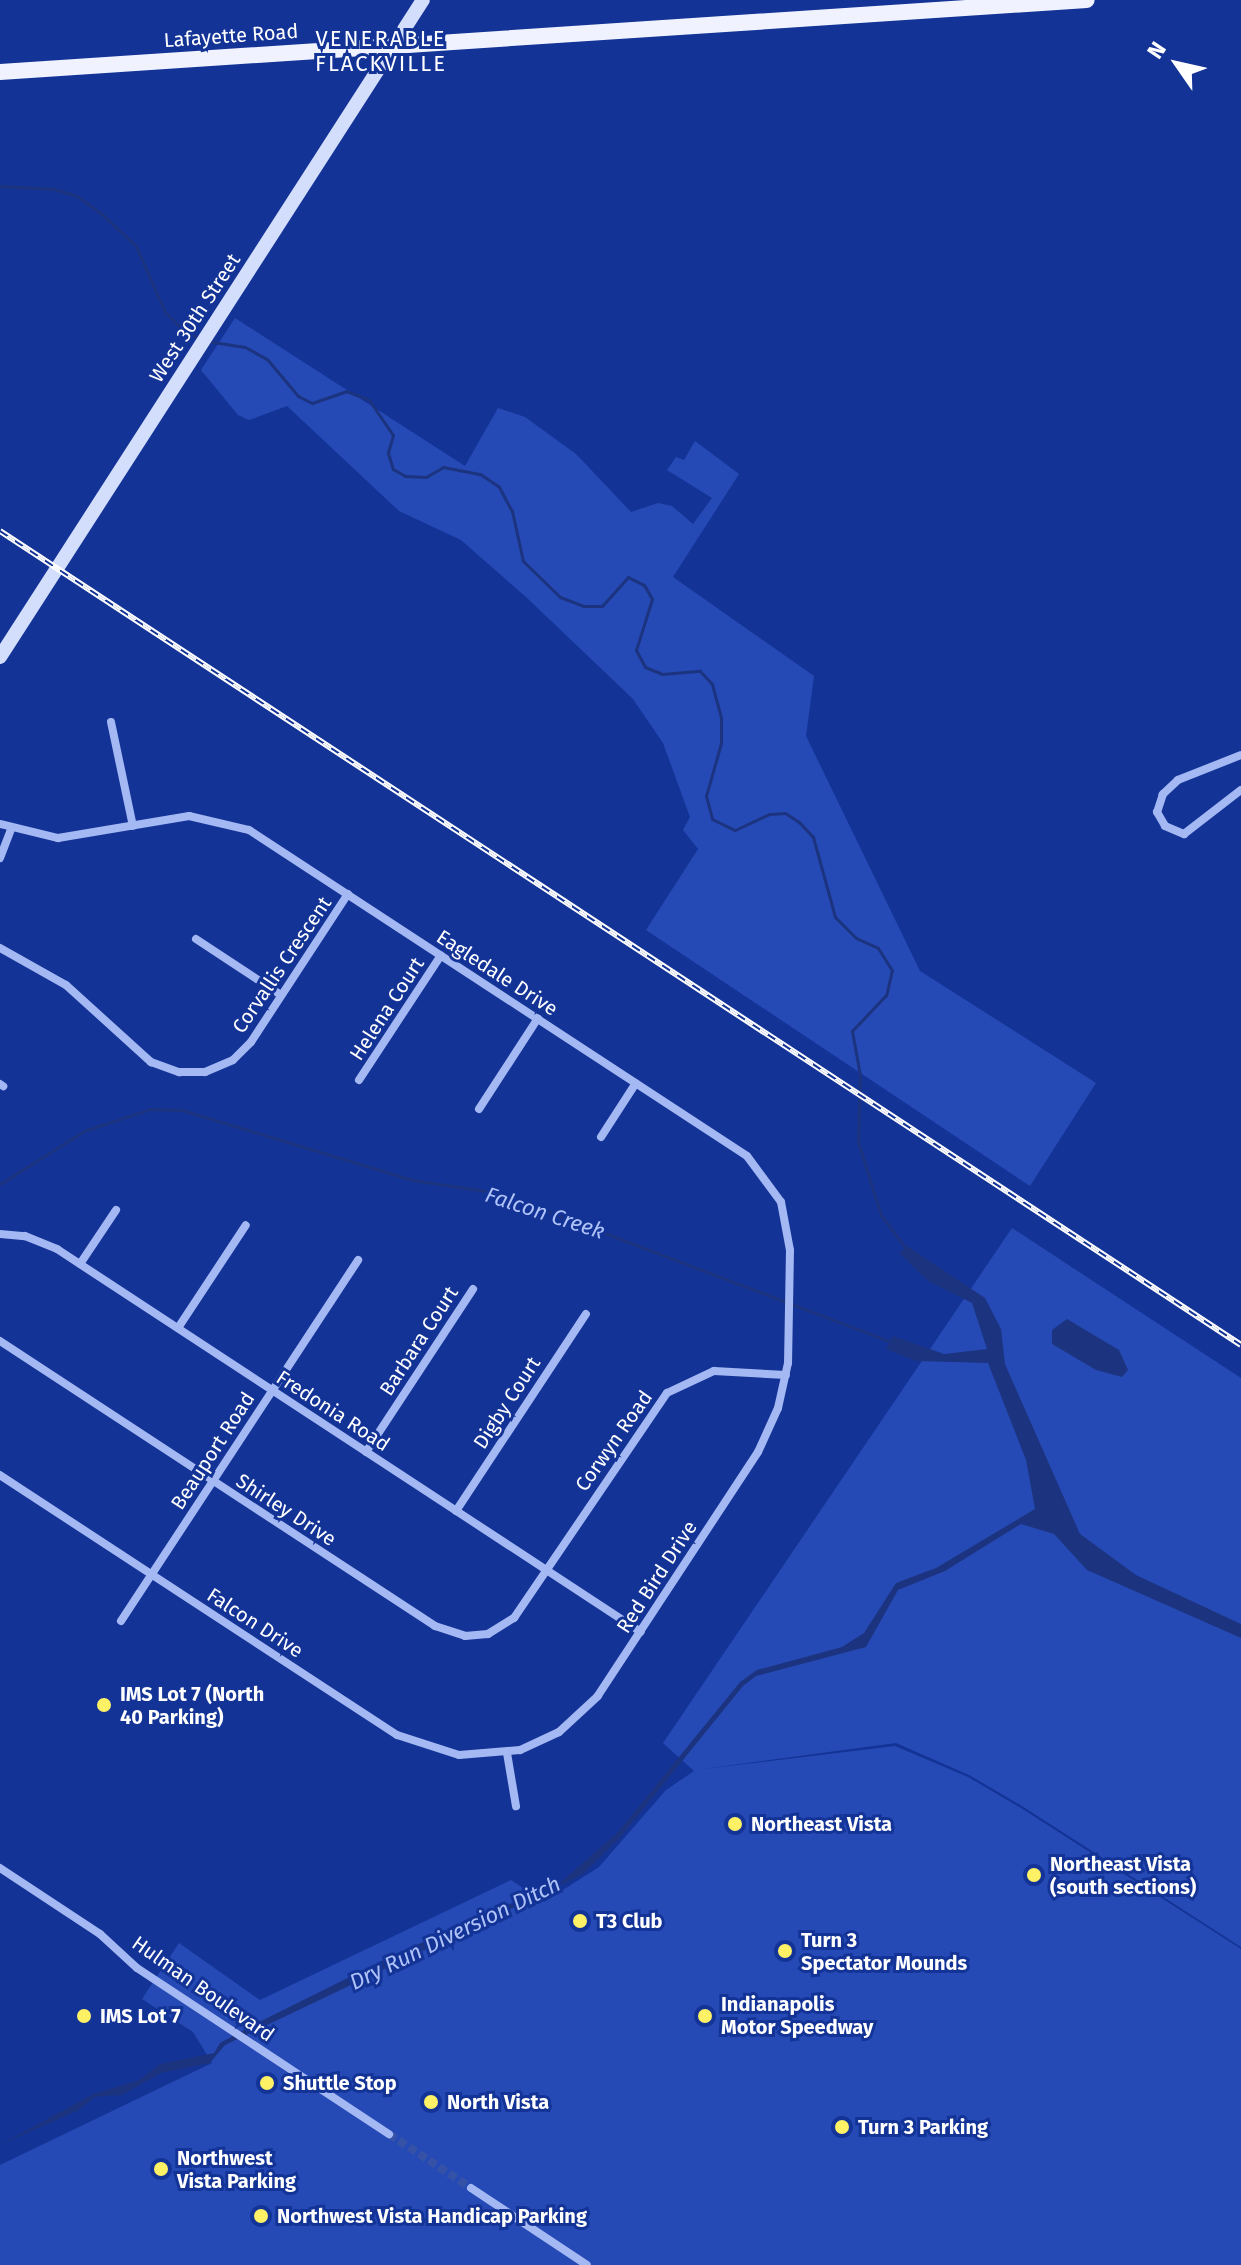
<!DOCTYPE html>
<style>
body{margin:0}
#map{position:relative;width:1241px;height:2265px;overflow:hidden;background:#133396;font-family:"Fira Sans",sans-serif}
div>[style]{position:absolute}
.green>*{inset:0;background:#264ab5}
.water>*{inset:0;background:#1c3480}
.stream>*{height:3px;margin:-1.5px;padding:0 1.5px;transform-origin:1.5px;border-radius:1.5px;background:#1c3480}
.minor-tunnel>*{height:8px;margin-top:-4px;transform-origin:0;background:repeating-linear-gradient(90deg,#3652a6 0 8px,transparent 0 12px)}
.minor>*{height:8px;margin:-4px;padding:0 4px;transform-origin:4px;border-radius:4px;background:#a4b8f3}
.secondary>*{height:14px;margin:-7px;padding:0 7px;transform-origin:7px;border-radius:7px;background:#d3ddfc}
.primary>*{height:16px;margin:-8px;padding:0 8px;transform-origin:8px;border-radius:8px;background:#f0f3ff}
.rail>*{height:6px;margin-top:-3px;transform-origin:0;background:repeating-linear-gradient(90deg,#133396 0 9px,#fff 0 18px);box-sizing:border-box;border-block:2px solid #fff}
.dots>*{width:22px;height:22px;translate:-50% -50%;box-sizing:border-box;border:4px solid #133396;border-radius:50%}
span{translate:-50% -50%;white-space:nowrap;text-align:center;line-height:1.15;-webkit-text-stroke:6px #133396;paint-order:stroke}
.street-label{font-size:20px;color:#fff}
.poi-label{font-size:20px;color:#fff;font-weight:700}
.left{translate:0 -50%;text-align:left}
.neighbourhood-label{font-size:22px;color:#fff;letter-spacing:2px}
.water-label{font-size:22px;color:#b0c3f9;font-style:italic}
.north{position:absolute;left:1137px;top:24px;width:80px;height:80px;-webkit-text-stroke:6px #133396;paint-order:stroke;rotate:304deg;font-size:22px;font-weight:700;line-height:32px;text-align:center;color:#fff}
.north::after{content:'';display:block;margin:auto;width:28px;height:36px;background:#fff;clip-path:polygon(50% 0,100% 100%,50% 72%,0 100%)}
</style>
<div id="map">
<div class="green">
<div style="clip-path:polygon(235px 318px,465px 466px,498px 408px,525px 417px,576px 454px,631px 512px,658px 503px,672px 506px,693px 524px,712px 498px,667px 470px,676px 457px,684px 460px,695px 441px,739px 474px,673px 577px,814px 676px,806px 736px,920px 971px,1096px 1083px,1030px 1186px,646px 930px,698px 849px,683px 830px,690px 817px,663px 743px,633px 699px,526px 597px,461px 540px,399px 511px,287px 406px,249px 420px,238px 415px,201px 370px)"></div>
<div style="clip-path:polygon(1012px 1228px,1241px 1378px,1241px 1947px,1022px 1806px,969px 1775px,896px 1743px,695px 1770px,895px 1746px,968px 1777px,1021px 1808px,1241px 1949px,1241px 2265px,0 2265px,0 2165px,212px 2063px,193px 2032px,142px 1999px,179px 1943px,260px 2000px,511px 1880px,544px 1902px,599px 1867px,666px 1790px,694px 1771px,663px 1743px)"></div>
</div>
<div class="water">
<div style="clip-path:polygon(907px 1246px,985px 1298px,1001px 1329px,1005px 1364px,1080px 1534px,1136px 1575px,1241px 1624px,1241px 1638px,1087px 1570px,1054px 1534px,1021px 1524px,945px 1571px,898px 1590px,866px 1647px,756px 1676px,743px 1686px,619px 1839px,582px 1875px,225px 2045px,210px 2063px,161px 2073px,122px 2095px,95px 2097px,79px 2110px,0 2145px,93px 2094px,139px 2080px,160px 2064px,214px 2053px,220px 2043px,251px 2026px,396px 1954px,562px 1881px,618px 1832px,740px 1682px,757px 1670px,842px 1647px,864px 1633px,896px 1583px,936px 1568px,1035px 1509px,1026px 1460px,988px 1363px,916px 1361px,886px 1349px,893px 1336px,944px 1354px,987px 1349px,972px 1303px,928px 1281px,899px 1253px)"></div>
<div style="clip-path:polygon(1067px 1319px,1119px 1350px,1128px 1370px,1122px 1377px,1096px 1370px,1052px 1344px,1052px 1330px)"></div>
</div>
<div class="stream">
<div style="left:0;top:186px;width:54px;rotate:3.2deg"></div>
<div style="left:54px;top:189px;width:24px;rotate:17deg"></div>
<div style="left:77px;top:196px;width:31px;rotate:36deg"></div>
<div style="left:102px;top:214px;width:47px;rotate:43.3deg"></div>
<div style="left:136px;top:246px;width:72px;rotate:66.3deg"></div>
<div style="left:165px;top:312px;width:30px;rotate:45deg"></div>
<div style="left:186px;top:333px;width:15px;rotate:20deg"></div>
<div style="left:207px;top:341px;width:38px;rotate:9deg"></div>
<div style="left:245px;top:347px;width:25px;rotate:29deg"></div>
<div style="left:267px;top:359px;width:48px;rotate:50deg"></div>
<div style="left:298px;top:396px;width:16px;rotate:27deg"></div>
<div style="left:312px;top:403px;width:36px;rotate:-19deg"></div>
<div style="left:346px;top:391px;width:25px;rotate:21deg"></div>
<div style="left:369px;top:400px;width:42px;rotate:55.6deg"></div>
<div style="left:393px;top:435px;width:19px;rotate:106deg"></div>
<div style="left:388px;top:453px;width:17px;rotate:73deg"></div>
<div style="left:393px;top:469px;width:14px;rotate:30deg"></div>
<div style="left:405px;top:476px;width:21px;rotate:3deg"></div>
<div style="left:426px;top:477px;width:20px;rotate:-30deg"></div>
<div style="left:443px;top:467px;width:38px;rotate:11deg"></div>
<div style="left:480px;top:474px;width:23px;rotate:34deg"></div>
<div style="left:499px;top:487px;width:27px;rotate:62deg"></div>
<div style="left:512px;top:511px;width:51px;rotate:77.6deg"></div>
<div style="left:523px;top:561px;width:52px;rotate:44.2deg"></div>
<div style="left:560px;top:597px;width:25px;rotate:21deg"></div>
<div style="left:583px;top:606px;width:19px"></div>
<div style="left:602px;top:606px;width:39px;rotate:-48deg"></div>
<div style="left:628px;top:577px;width:18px;rotate:27deg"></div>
<div style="left:644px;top:585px;width:16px;rotate:60deg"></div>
<div style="left:652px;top:599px;width:53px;rotate:107.4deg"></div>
<div style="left:636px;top:650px;width:19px;rotate:62deg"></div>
<div style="left:645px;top:667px;width:18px;rotate:22deg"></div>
<div style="left:662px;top:674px;width:38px;rotate:-5deg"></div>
<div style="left:700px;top:671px;width:18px;rotate:47deg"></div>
<div style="left:712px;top:684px;width:35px;rotate:75deg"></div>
<div style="left:721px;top:718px;width:25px;rotate:90deg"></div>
<div style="left:721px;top:743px;width:55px;rotate:105.8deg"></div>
<div style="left:706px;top:796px;width:24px;rotate:75deg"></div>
<div style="left:712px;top:819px;width:25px;rotate:26deg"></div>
<div style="left:735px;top:830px;width:38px;rotate:-25deg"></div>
<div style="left:770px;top:814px;width:15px;rotate:-4deg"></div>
<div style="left:785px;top:813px;width:17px;rotate:33deg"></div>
<div style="left:799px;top:822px;width:21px;rotate:47deg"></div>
<div style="left:813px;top:837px;width:83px;rotate:74.6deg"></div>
<div style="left:835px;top:917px;width:30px;rotate:45deg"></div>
<div style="left:856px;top:938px;width:24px;rotate:24deg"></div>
<div style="left:878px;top:948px;width:26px;rotate:58deg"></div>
<div style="left:892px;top:970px;width:26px;rotate:103deg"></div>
<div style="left:886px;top:995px;width:50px;rotate:133.4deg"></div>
<div style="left:852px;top:1031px;width:45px;rotate:79.7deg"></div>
<div style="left:860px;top:1075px;width:67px;rotate:91.7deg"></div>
<div style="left:858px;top:1142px;width:77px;rotate:72.5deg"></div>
<div style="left:881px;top:1215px;width:44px;rotate:53.4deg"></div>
<div style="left:0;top:1184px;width:99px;rotate:-32.2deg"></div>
<div style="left:84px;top:1131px;width:70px;rotate:-18.4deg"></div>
<div style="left:150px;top:1109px;width:32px;rotate:2deg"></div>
<div style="left:182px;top:1110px;width:240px;rotate:16.9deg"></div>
<div style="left:412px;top:1180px;width:88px;rotate:8.5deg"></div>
<div style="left:499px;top:1193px;width:423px;rotate:20.8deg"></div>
</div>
<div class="minor-tunnel">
<div style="left:389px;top:2134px;width:98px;rotate:33.4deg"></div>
</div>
<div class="minor">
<div style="left:111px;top:722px;width:106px;rotate:78.1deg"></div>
<div style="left:1241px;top:755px;width:68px;rotate:158.4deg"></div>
<div style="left:1178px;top:780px;width:21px;rotate:137deg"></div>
<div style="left:1163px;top:794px;width:19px;rotate:108deg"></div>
<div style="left:1157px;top:812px;width:16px;rotate:60deg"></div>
<div style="left:1165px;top:826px;width:21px;rotate:23deg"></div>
<div style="left:1184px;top:834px;width:72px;rotate:-37.7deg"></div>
<div style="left:0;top:824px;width:60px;rotate:13.6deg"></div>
<div style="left:58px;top:838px;width:133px;rotate:-9.5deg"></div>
<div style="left:189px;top:816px;width:62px;rotate:13.1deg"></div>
<div style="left:249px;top:830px;width:595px;rotate:33.21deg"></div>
<div style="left:747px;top:1156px;width:57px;rotate:53.5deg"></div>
<div style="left:781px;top:1202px;width:49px;rotate:79.4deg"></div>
<div style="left:790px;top:1250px;width:113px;rotate:91deg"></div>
<div style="left:788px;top:1363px;width:46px;rotate:102.5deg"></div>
<div style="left:778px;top:1408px;width:48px;rotate:114.4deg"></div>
<div style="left:758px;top:1452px;width:292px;rotate:123.3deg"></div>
<div style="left:598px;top:1696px;width:53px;rotate:137.3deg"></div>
<div style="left:559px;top:1732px;width:43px;rotate:155.2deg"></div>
<div style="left:520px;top:1750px;width:61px;rotate:175.3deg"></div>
<div style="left:459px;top:1755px;width:65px;rotate:-162.1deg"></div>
<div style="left:397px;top:1735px;width:475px;rotate:-146.8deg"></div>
<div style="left:0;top:858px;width:31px;rotate:-69deg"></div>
<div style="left:196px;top:939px;width:102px;rotate:33.4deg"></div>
<div style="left:0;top:948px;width:76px;rotate:29.3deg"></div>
<div style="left:66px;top:985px;width:115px;rotate:42.2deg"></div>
<div style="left:151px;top:1062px;width:30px;rotate:20deg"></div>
<div style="left:179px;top:1072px;width:26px"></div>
<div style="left:205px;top:1072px;width:30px;rotate:-23deg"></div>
<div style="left:233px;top:1060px;width:25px;rotate:-45deg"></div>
<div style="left:251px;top:1042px;width:177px;rotate:-56.8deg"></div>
<div style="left:359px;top:1080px;width:149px;rotate:-56.7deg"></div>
<div style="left:0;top:1084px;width:4px;rotate:34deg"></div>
<div style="left:479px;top:1109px;width:108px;rotate:-57deg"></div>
<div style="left:601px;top:1137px;width:64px;rotate:-57.1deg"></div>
<div style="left:0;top:1234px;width:25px;rotate:5deg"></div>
<div style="left:25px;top:1236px;width:35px;rotate:22deg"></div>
<div style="left:57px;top:1249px;width:698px;rotate:33.26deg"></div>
<div style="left:80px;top:1264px;width:65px;rotate:-56.3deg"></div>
<div style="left:178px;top:1328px;width:123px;rotate:-56.6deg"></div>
<div style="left:0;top:1341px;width:520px;rotate:33.23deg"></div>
<div style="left:435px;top:1626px;width:32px;rotate:18deg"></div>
<div style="left:465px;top:1636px;width:23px;rotate:-5deg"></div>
<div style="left:488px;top:1634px;width:31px;rotate:-32deg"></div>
<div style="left:514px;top:1618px;width:272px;rotate:-55.8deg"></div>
<div style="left:667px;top:1393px;width:52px;rotate:-25.1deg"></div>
<div style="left:714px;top:1371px;width:72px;rotate:3.2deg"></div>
<div style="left:366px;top:1452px;width:195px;rotate:-56.7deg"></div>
<div style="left:456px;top:1511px;width:236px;rotate:-56.6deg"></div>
<div style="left:121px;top:1621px;width:432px;rotate:-56.7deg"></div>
<div style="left:507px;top:1753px;width:54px;rotate:80.4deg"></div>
<div style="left:0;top:1868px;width:120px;rotate:33.4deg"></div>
<div style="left:100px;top:1934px;width:50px;rotate:42.6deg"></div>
<div style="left:137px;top:1968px;width:302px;rotate:33.4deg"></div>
<div style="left:471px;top:2188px;width:139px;rotate:33.6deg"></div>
</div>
<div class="secondary">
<div style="left:0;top:657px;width:781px;rotate:-57.23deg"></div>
</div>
<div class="primary">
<div style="left:0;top:72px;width:1089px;rotate:-3.79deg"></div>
</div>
<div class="rail">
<div style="left:0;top:531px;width:1484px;rotate:33.26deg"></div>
</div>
<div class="dots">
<div style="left:104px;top:1705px;background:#fff166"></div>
<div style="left:735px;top:1824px;background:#fff166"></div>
<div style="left:1034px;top:1875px;background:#fff166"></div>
<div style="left:580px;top:1921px;background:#fff166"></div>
<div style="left:785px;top:1951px;background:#fff166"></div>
<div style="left:84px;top:2016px;background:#fff166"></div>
<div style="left:705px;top:2016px;background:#fff166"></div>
<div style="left:267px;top:2083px;background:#fff166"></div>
<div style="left:431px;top:2102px;background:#fff166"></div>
<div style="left:842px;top:2127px;background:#fff166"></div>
<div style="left:161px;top:2169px;background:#fff166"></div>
<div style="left:261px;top:2216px;background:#fff166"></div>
</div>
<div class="street-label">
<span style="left:231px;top:36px;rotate:-4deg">Lafayette Road</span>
<span style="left:195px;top:318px;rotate:-57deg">West 30th Street</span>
<span style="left:282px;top:965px;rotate:-56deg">Corvallis Crescent</span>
<span style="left:497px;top:973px;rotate:33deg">Eagledale Drive</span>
<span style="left:387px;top:1009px;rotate:-57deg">Helena Court</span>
<span style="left:419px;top:1341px;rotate:-57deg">Barbara Court</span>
<span style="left:507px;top:1403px;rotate:-57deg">Digby Court</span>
<span style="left:333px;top:1411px;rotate:33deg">Fredonia Road</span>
<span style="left:614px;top:1441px;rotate:-55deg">Corwyn Road</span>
<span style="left:213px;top:1451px;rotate:-57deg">Beauport Road</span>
<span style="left:286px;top:1510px;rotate:33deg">Shirley Drive</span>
<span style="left:657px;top:1577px;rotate:-57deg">Red Bird Drive</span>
<span style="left:255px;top:1623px;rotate:33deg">Falcon Drive</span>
<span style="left:203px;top:1989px;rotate:35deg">Hulman Boulevard</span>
</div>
<div class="poi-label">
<span class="left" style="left:120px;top:1706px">IMS Lot 7 (North<br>40 Parking)</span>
<span class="left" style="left:751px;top:1824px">Northeast Vista</span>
<span class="left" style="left:1050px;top:1876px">Northeast Vista<br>(south sections)</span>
<span class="left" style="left:596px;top:1921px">T3 Club</span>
<span class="left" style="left:801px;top:1952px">Turn 3<br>Spectator Mounds</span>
<span class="left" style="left:721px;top:2016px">Indianapolis<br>Motor Speedway</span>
<span class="left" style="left:100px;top:2016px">IMS Lot 7</span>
<span class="left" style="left:283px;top:2083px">Shuttle Stop</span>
<span class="left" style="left:447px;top:2102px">North Vista</span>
<span class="left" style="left:858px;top:2127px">Turn 3 Parking</span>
<span class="left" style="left:177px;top:2170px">Northwest<br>Vista Parking</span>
<span class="left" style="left:277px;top:2216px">Northwest Vista Handicap Parking</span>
</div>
<div class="neighbourhood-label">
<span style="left:381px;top:51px">VENERABLE<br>FLACKVILLE</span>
</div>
<div class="water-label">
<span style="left:545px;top:1213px;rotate:18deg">Falcon Creek</span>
<span style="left:455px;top:1933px;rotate:-26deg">Dry Run Diversion Ditch</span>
</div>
<div class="north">N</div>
</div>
